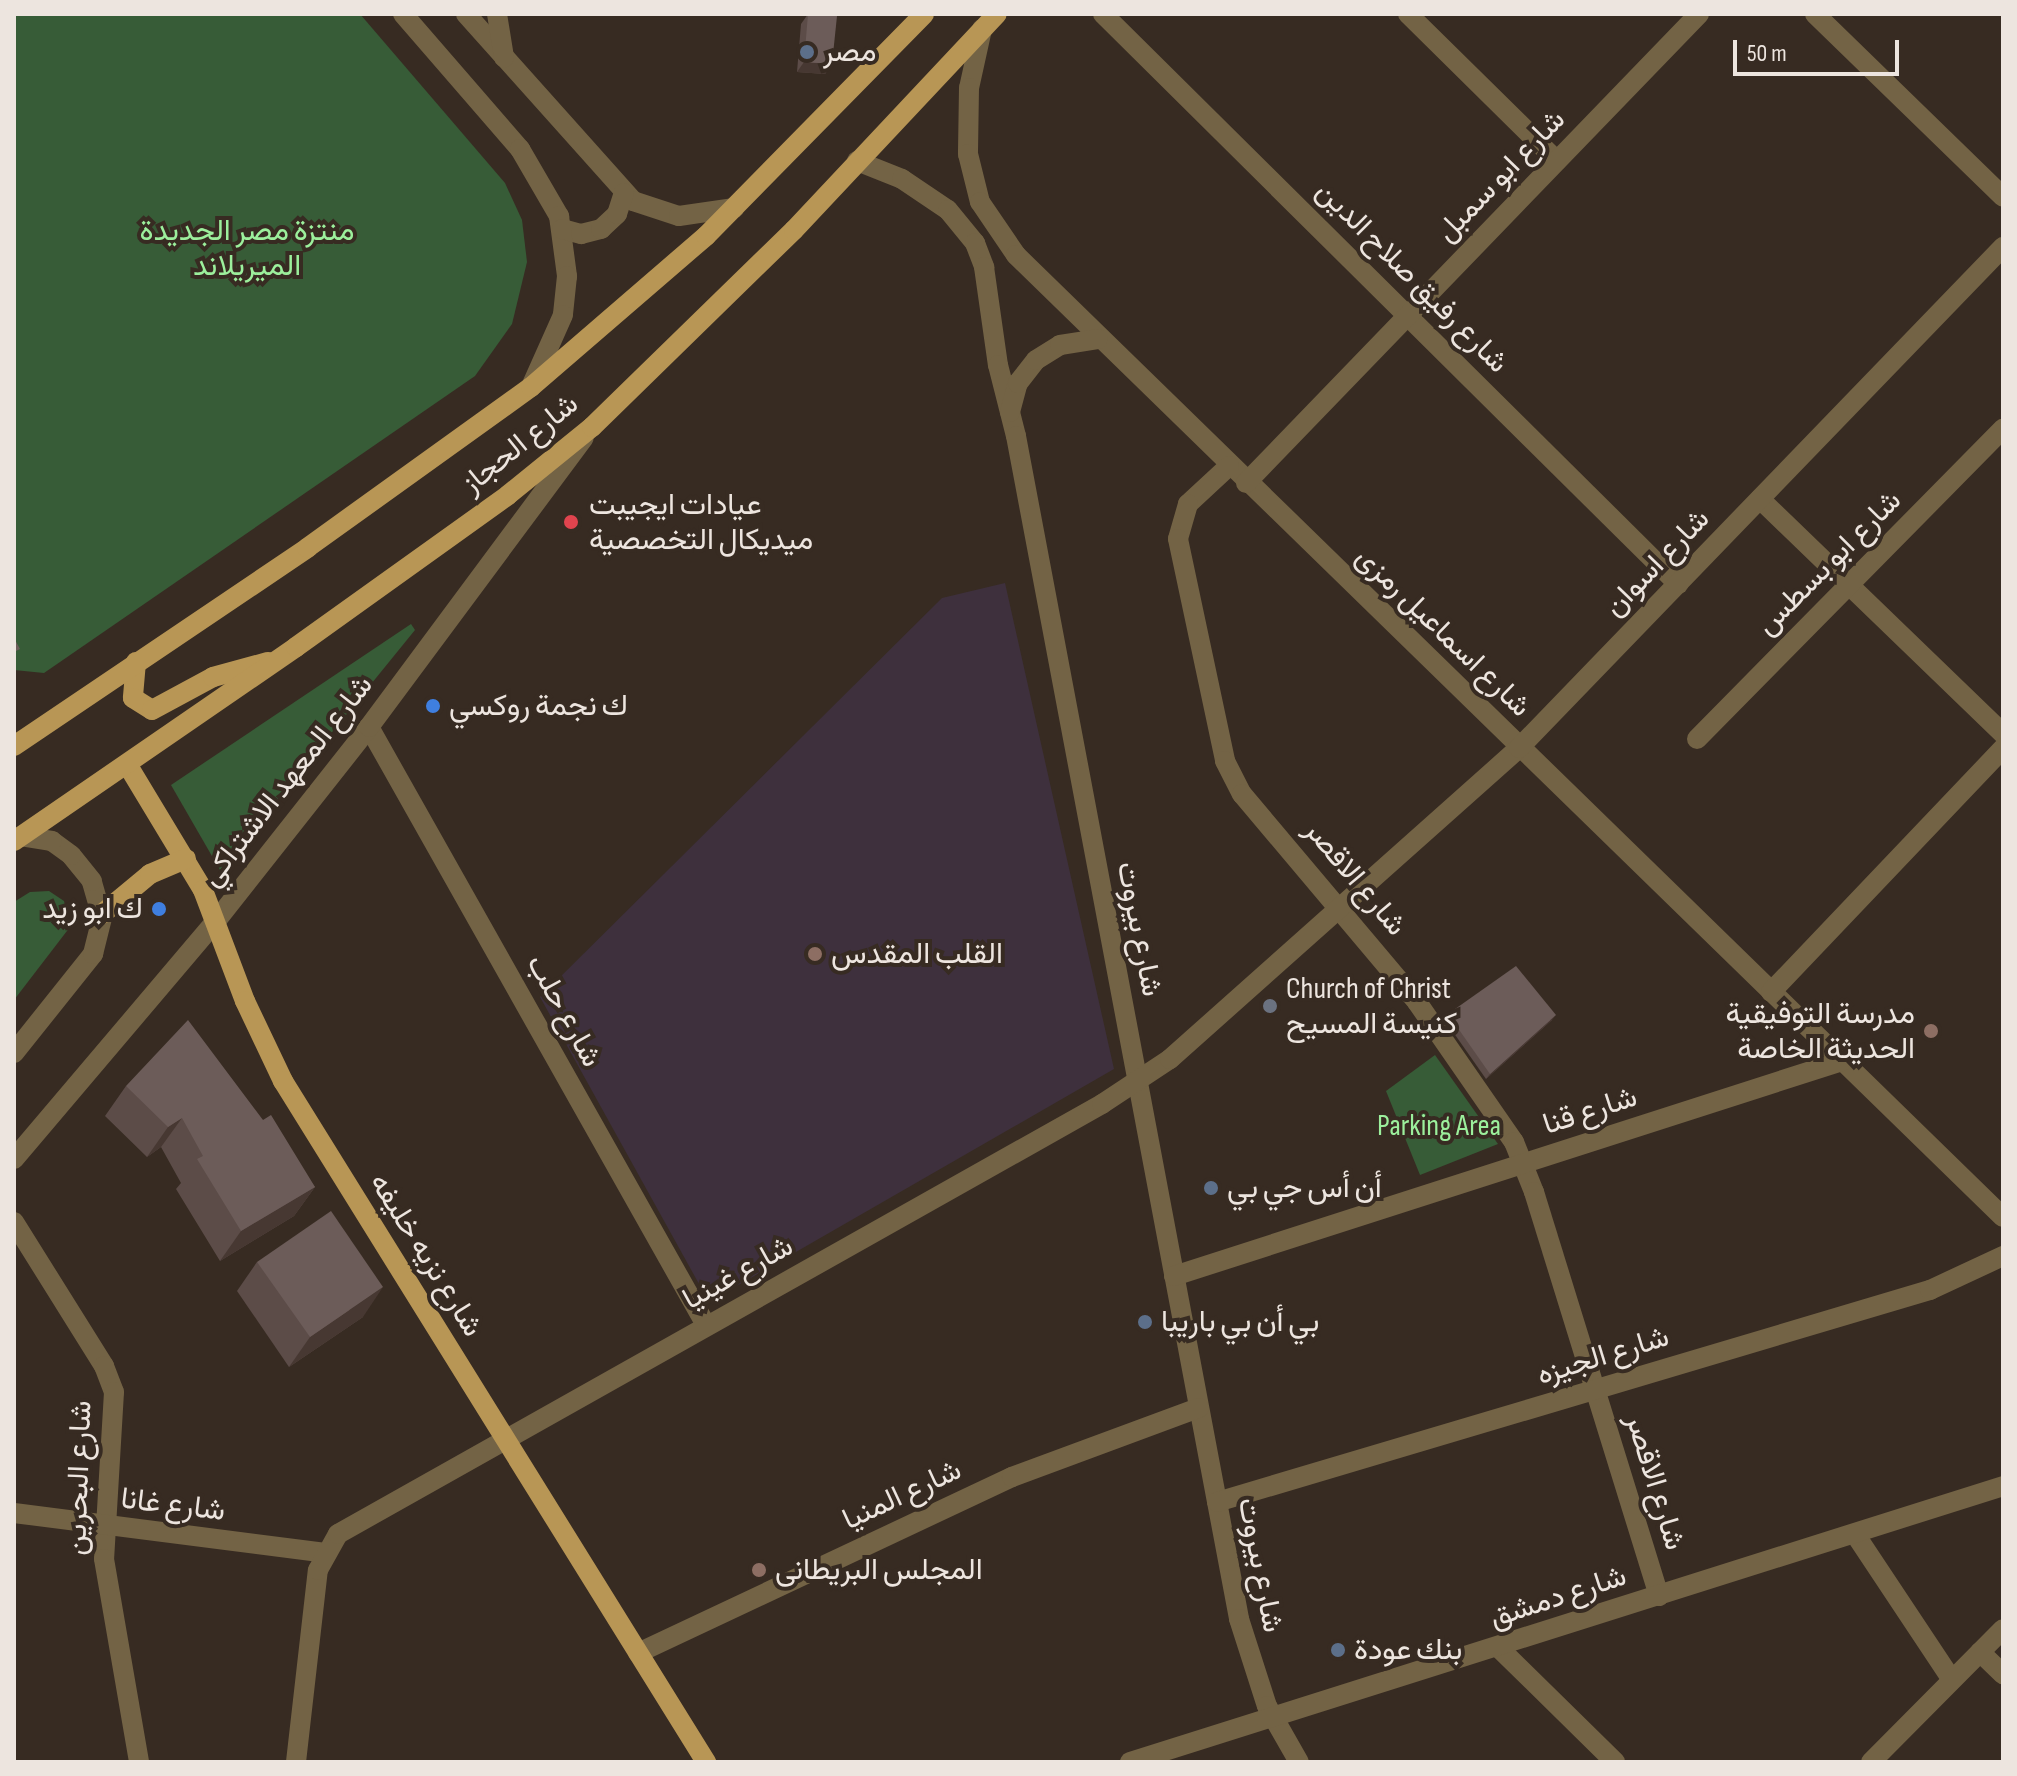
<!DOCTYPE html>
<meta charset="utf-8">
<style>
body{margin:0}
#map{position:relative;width:2017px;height:1776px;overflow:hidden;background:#372b22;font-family:"Sofia Sans Condensed",Vazirmatn,sans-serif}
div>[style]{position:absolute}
.education>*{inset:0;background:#3e303d}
.green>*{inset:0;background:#375c37}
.minor>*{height:20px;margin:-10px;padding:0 10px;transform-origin:10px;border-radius:10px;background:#736345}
.major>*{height:20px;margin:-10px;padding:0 10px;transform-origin:10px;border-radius:10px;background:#b89655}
.wall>*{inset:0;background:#5c4c48}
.shaded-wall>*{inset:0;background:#473832}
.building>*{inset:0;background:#6c5c59}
.dots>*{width:22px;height:22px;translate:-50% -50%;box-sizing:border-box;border:4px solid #372b22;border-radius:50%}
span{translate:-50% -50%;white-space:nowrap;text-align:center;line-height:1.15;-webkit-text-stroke:8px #372b22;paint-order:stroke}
.poi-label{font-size:30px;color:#ede5df}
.left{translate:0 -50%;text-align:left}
.right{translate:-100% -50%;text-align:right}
.street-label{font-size:30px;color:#ede5df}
.park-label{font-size:30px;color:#9cef9c}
.frame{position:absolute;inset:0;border:16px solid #ede5df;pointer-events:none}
.scale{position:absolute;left:1733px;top:40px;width:166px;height:36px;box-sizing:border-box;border:4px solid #ede5df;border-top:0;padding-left:10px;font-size:24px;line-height:28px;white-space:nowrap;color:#ede5df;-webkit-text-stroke:6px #372b22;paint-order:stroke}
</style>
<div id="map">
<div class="education">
<div style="clip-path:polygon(1005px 583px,1114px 1069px,709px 1302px,540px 997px,942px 598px)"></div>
</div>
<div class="green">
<div style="clip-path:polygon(14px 14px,360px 14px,505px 183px,522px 220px,527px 262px,512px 324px,475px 376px,44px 673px,14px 670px)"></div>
<div style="clip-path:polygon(411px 624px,415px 630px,220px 870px,171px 785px)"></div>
<div style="clip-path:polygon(49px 891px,64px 901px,70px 927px,14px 1000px,14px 902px,30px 892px)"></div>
<div style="clip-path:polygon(1435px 1055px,1498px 1144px,1420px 1175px,1386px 1091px)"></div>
</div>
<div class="minor">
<div style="left:403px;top:14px;width:179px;rotate:49.1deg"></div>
<div style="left:520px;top:149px;width:78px;rotate:59.8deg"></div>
<div style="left:559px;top:216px;width:61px;rotate:82.4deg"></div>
<div style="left:567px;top:276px;width:39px;rotate:96deg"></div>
<div style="left:563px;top:315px;width:79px;rotate:114deg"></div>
<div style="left:466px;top:14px;width:251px;rotate:48.2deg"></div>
<div style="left:633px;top:201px;width:48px;rotate:18.1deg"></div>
<div style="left:679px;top:216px;width:56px;rotate:-8.3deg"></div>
<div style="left:497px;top:14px;width:44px;rotate:80.8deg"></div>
<div style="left:1103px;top:14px;width:810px;rotate:44.75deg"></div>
<div style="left:1408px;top:14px;width:209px;rotate:44.6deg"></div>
<div style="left:1815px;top:14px;width:262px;rotate:44.2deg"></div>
<div style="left:982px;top:29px;width:60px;rotate:102.4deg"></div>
<div style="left:969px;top:88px;width:66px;rotate:90.9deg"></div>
<div style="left:968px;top:154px;width:49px;rotate:76deg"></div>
<div style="left:980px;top:202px;width:64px;rotate:55.8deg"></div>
<div style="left:1016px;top:255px;width:1378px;rotate:44.27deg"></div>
<div style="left:857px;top:161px;width:48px;rotate:21.8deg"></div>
<div style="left:902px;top:179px;width:55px;rotate:34deg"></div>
<div style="left:948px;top:210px;width:43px;rotate:50.7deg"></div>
<div style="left:975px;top:243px;width:26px;rotate:69deg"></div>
<div style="left:984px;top:267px;width:99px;rotate:81.9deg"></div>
<div style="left:998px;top:365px;width:73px;rotate:75.8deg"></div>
<div style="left:1016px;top:436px;width:1204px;rotate:79.32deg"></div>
<div style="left:1239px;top:1619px;width:91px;rotate:72.2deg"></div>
<div style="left:1267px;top:1706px;width:64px;rotate:60.3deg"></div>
<div style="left:562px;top:229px;width:20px;rotate:15deg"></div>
<div style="left:581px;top:234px;width:21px;rotate:-14deg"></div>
<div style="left:601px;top:229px;width:22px;rotate:-43deg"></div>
<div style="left:617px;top:214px;width:22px;rotate:-72deg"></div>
<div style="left:1010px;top:412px;width:30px;rotate:-75deg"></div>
<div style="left:1018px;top:383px;width:29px;rotate:-52deg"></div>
<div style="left:1036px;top:360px;width:28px;rotate:-32deg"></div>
<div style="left:1060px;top:345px;width:38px;rotate:-9deg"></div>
<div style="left:1229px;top:466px;width:56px;rotate:137.2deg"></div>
<div style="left:1188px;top:504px;width:36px;rotate:106deg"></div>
<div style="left:1178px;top:539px;width:227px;rotate:78deg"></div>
<div style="left:1225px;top:761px;width:37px;rotate:63deg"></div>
<div style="left:1242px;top:794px;width:272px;rotate:49.9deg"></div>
<div style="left:1417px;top:1002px;width:170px;rotate:55.3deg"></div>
<div style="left:1514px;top:1142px;width:54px;rotate:68.2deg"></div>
<div style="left:1534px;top:1192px;width:423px;rotate:72.8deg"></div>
<div style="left:1246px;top:483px;width:652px;rotate:-45.99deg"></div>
<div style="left:1760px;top:499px;width:338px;rotate:44deg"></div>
<div style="left:369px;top:727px;width:686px;rotate:60.6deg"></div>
<div style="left:1697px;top:739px;width:436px;rotate:-45.4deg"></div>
<div style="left:1771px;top:992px;width:337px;rotate:-46.4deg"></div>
<div style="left:14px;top:1053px;width:127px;rotate:-51.4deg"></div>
<div style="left:93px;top:954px;width:38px;rotate:-76deg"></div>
<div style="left:102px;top:917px;width:37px;rotate:-106deg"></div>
<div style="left:92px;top:881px;width:33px;rotate:-129deg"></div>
<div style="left:71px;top:855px;width:24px;rotate:-144deg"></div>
<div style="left:52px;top:841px;width:30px;rotate:-171deg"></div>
<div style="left:14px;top:1159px;width:312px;rotate:-49.7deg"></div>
<div style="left:216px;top:921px;width:247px;rotate:-51.7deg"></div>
<div style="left:369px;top:727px;width:360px;rotate:-53.4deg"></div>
<div style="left:14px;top:1222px;width:170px;rotate:58deg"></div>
<div style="left:104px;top:1366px;width:28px;rotate:69deg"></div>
<div style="left:114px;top:1392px;width:167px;rotate:93.4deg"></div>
<div style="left:104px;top:1559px;width:206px;rotate:80.2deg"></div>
<div style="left:1174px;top:1276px;width:702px;rotate:-17.84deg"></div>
<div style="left:1217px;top:1502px;width:744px;rotate:-16.56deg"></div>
<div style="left:1930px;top:1290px;width:81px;rotate:-25deg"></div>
<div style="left:14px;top:1513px;width:314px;rotate:7.3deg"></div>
<div style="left:1855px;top:1534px;width:175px;rotate:56.4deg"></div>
<div style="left:1499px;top:1648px;width:163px;rotate:44.5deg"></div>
<div style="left:1980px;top:1652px;width:32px;rotate:44deg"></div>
<div style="left:638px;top:1653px;width:413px;rotate:-25.2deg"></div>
<div style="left:1012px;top:1477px;width:199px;rotate:-20.3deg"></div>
<div style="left:296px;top:1762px;width:193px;rotate:-83.5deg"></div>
<div style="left:318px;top:1570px;width:41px;rotate:-60.9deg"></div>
<div style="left:338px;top:1534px;width:877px;rotate:-29.37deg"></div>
<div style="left:1102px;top:1104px;width:82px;rotate:-33.5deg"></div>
<div style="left:1170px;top:1059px;width:467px;rotate:-41.7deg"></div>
<div style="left:1519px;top:748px;width:697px;rotate:-45.99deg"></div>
<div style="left:1130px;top:1762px;width:916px;rotate:-17.54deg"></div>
<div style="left:1871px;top:1762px;width:187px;rotate:-45.2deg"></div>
</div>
<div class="major">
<div style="left:136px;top:662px;width:36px;rotate:95deg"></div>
<div style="left:133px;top:698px;width:22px;rotate:32deg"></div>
<div style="left:152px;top:710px;width:69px;rotate:-28.4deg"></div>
<div style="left:213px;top:677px;width:57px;rotate:-15.3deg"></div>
<div style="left:14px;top:746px;width:354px;rotate:-34deg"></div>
<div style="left:307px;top:548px;width:276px;rotate:-35.7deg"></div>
<div style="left:531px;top:387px;width:231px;rotate:-40.8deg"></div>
<div style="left:706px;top:236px;width:311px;rotate:-45.5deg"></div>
<div style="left:127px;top:764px;width:147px;rotate:58.9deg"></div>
<div style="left:203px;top:890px;width:119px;rotate:69.3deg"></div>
<div style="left:245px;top:1001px;width:89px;rotate:64.6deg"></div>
<div style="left:283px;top:1081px;width:802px;rotate:58.15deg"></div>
<div style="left:14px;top:841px;width:342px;rotate:-34.5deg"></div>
<div style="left:296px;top:647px;width:261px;rotate:-35.6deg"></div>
<div style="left:508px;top:495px;width:108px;rotate:-39deg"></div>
<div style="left:592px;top:427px;width:282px;rotate:-44.3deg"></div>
<div style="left:794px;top:230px;width:296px;rotate:-46.8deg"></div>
<div style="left:102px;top:914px;width:62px;rotate:-39.8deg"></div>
<div style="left:150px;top:874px;width:39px;rotate:-23deg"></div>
</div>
<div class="wall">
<div style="clip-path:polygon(808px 14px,832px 64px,825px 74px,797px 72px,801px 24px)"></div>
<div style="clip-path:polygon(1448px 1014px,1552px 1020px,1486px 1079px,1444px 1019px)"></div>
<div style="clip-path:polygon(126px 1086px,263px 1120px,315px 1187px,294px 1216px,220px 1261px,176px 1189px,181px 1183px,161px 1147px,147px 1157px,105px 1116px)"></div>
<div style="clip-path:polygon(257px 1262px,363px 1317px,289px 1367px,237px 1291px)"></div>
</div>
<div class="shaded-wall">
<div style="clip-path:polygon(804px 62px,832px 64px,825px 74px,797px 72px)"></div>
<div style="clip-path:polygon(1556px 1015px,1552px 1020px,1486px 1079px,1490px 1074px)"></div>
<div style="clip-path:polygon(182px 1118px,161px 1147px,147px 1157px,168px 1127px)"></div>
<div style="clip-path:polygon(315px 1187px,294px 1216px,220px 1261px,241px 1231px)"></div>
<div style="clip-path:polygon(383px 1287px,363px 1317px,289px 1367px,310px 1337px)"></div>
</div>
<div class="building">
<div style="clip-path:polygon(808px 14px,837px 16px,832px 64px,804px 62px)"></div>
<div style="clip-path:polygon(14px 638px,20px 649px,14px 652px)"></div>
<div style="clip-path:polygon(1516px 966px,1556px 1015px,1490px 1074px,1448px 1014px)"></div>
<div style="clip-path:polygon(188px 1020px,263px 1120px,271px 1115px,315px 1187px,241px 1231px,197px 1159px,203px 1156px,182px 1118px,168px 1127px,126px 1086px)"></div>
<div style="clip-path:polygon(331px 1211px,383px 1287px,310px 1337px,257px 1262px)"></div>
</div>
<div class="dots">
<div style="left:807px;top:52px;background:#5c6f8a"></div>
<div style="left:571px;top:522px;background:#e0444e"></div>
<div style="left:433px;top:706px;background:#3f7fe0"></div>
<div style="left:159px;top:909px;background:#3f7fe0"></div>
<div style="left:815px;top:954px;background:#8d6e63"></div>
<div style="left:1270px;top:1006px;background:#6b7280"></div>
<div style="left:1931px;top:1031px;background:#8d6e63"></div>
<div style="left:1211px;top:1188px;background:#5c6f8a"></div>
<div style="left:1145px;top:1322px;background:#5c6f8a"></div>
<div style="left:759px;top:1570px;background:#8d6e63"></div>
<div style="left:1338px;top:1650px;background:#5c6f8a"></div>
</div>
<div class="poi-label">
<span class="left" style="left:823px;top:52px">مصر</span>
<span class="left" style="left:589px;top:522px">عيادات ايجيبت<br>ميديكال التخصصية</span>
<span class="left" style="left:449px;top:706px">ك نجمة روكسي</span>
<span class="right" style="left:143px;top:909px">ك ابو زيد</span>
<span class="left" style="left:831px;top:954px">القلب المقدس</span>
<span class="left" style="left:1286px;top:1006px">Church of Christ<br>كنيسة المسيح</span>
<span class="right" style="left:1915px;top:1031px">مدرسة التوفيقية<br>الحديثة الخاصة</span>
<span class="left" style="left:1227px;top:1188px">أن أس جي بي</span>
<span class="left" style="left:1161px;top:1322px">بي أن بي باريبا</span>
<span class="left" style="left:775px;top:1570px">المجلس البريطانى</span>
<span class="left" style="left:1354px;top:1650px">بنك عودة</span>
</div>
<div class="street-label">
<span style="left:1501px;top:176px;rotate:-46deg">شارع ابو سمبل</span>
<span style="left:1412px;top:277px;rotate:45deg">شارع رفيق صلاح الدين</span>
<span style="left:520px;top:444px;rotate:-39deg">شارع الحجاز</span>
<span style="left:1657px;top:563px;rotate:-46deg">شارع اسوان</span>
<span style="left:1829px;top:563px;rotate:-45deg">شارع ابو بسطس</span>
<span style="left:1443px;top:632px;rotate:44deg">شارع اسماعيل رمزى</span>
<span style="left:287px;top:781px;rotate:-52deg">شارع المعهد الاشتراكي</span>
<span style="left:1355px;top:878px;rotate:50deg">شارع الاقصر</span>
<span style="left:1139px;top:929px;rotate:79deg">شارع بيروت</span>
<span style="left:564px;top:1011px;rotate:61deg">شارع حلب</span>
<span style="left:1590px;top:1111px;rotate:-18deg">شارع قنا</span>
<span style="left:426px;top:1255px;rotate:58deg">شارع نزيه خليفه</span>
<span style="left:738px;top:1273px;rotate:-29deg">شارع غينيا</span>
<span style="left:1603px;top:1356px;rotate:-17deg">شارع الجيزه</span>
<span style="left:79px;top:1478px;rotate:-88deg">شارع البحرين</span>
<span style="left:1655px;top:1482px;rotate:73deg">شارع الاقصر</span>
<span style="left:902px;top:1495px;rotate:-25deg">شارع المنيا</span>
<span style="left:173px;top:1505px;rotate:7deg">شارع غانا</span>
<span style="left:1260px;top:1565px;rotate:79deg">شارع بيروت</span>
<span style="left:1558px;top:1597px;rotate:-18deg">شارع دمشق</span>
</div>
<div class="park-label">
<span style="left:247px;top:248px">منتزة مصر الجديدة<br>الميريلاند</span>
<span style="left:1439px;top:1126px">Parking Area</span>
</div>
<div class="frame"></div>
<div class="scale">50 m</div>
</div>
